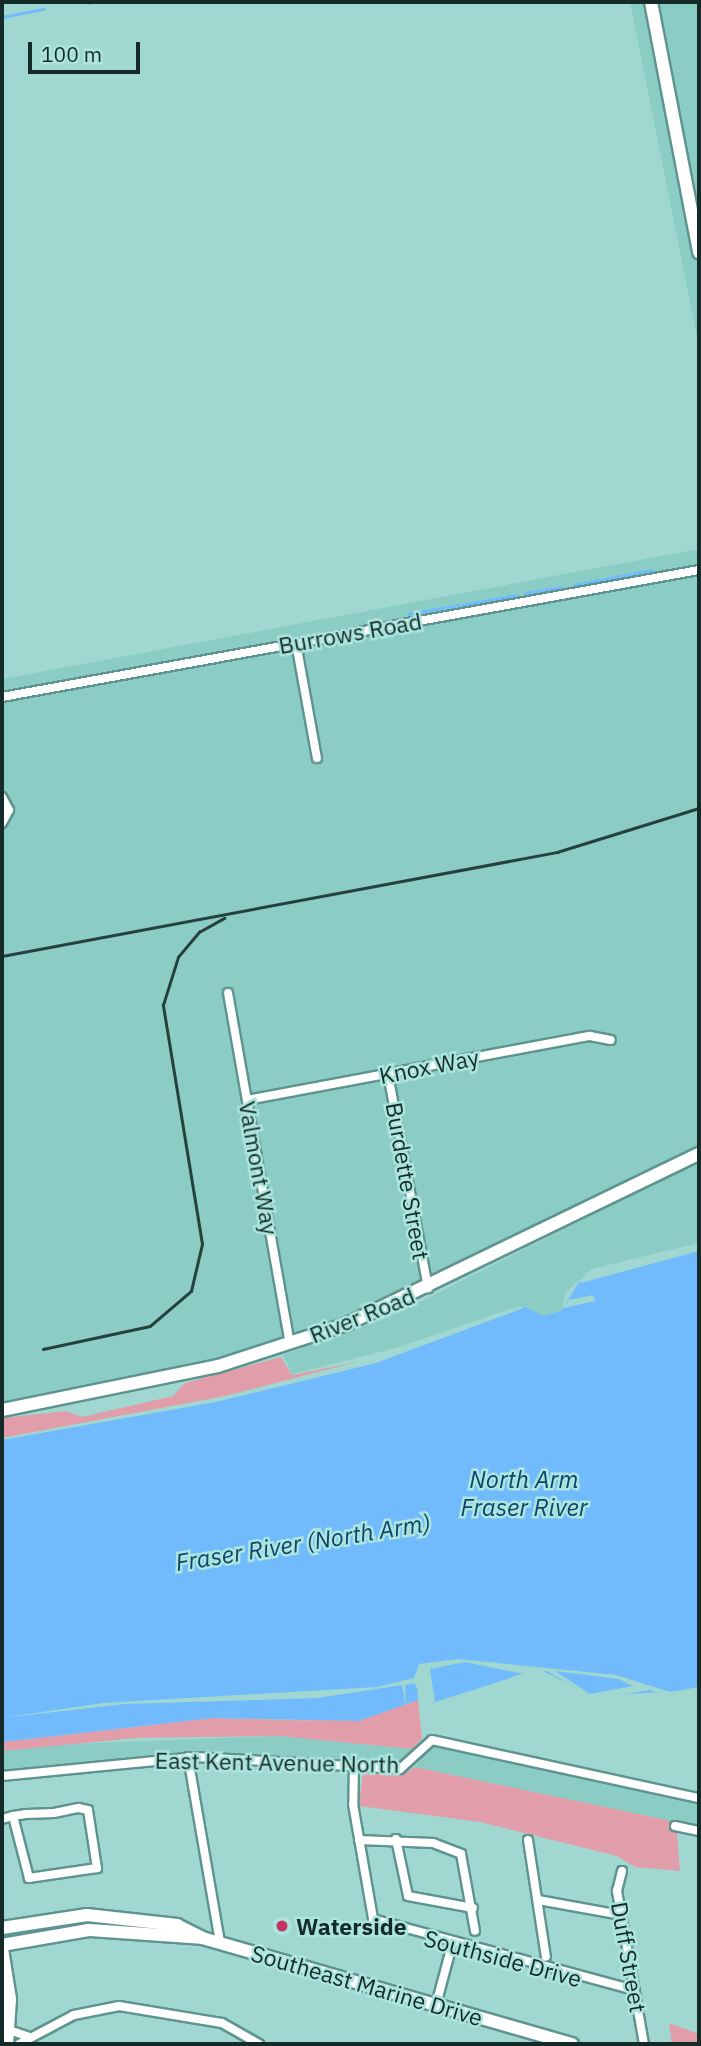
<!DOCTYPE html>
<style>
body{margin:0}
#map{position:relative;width:701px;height:2046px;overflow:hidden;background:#a0d8d1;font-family:"IBM Plex Sans",sans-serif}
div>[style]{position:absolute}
.built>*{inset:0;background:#8bcdc5}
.green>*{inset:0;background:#e19eaa}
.water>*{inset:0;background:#71bbfd}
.pier>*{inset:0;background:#a0d8d1}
.stream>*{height:2.5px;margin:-1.25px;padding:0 1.25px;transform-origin:1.25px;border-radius:1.25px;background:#71bbfd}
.roads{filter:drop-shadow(2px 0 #5e948f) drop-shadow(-2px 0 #5e948f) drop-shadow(0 2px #5e948f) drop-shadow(0 -2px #5e948f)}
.street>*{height:8px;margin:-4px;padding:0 4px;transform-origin:4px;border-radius:4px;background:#fff}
.secondary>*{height:12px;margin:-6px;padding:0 6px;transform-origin:6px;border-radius:6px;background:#fff}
.primary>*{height:12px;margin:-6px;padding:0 6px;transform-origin:6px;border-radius:6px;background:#fff}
.rail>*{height:2.5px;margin:-1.25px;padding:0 1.25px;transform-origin:1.25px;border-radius:1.25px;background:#26403e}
.dots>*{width:19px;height:19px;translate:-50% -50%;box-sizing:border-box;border:4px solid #ace5de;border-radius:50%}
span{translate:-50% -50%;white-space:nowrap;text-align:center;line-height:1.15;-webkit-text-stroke:5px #ace5de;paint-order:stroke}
.street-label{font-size:23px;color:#152b29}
.poi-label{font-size:23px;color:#152b29;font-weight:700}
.left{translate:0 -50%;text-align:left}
.water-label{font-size:24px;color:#0c446e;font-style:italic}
.frame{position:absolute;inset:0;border:4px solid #152b29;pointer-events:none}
.scale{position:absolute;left:28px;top:42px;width:112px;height:32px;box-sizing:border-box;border:4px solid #152b29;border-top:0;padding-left:9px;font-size:21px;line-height:24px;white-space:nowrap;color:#152b29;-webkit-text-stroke:5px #ace5de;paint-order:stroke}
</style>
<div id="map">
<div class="built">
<div style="clip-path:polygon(630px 2px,699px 2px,699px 347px)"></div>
<div style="clip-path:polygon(699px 549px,699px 1154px,290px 1344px,2px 1410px,2px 679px)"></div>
<div style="clip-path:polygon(699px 1161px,699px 1243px,592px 1269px,566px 1292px,561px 1311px,543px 1316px,519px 1306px,396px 1348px,292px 1374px,283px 1355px,394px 1315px)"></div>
<div style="clip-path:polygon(278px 1736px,413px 1749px,399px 1765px,195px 1753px,2px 1771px,2px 1751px,42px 1745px)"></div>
<div style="clip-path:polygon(431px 1746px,699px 1803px,699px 1827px,415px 1767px)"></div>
</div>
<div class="green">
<div style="clip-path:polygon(281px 1357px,292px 1375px,357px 1362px,225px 1396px,2px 1438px,2px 1418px,66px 1411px,82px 1417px,173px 1396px,185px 1383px)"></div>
<div style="clip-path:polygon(418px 1700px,422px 1738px,413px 1749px,278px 1736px,136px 1738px,2px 1751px,2px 1742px,213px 1718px,325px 1721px,222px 1716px,2px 1718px,381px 1713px)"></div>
<div style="clip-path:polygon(415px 1767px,676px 1822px,680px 1871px,635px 1867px,617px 1856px,480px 1822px,359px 1806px,363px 1771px,402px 1775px)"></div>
<div style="clip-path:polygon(669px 2023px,699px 2034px,699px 2044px,672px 2044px)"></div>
</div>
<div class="water">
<div style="clip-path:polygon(699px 1248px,699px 1690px,593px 1696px,537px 1668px,439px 1704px,431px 1702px,427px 1666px,417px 1669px,418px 1700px,359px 1721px,213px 1718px,2px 1742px,2px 1440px,216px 1402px,376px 1363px,526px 1307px,543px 1316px,561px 1311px,579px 1282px)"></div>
</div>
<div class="pier">
<div style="clip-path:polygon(699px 1246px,699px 1251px,581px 1283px,569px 1300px,593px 1295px,595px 1301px,563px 1308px,585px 1277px)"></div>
<div style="clip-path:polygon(evenodd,458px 1659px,616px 1675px,670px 1692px,699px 1687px,699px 1693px,673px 1698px,650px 1690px,595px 1699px,547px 1671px,519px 1673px,465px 1662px,430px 1669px,435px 1702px,508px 1679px,439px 1706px,427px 1699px,426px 1668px,420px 1669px,420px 1696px,415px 1683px,405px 1685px,406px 1707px,402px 1685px,317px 1698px,124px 1704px,2px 1718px,103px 1703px,377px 1687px,414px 1678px,419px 1664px,458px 1659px,555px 1671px,618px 1679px,633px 1686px,590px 1694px,555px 1671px)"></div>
</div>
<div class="stream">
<div style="left:89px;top:3px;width:4px;rotate:-14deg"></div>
<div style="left:2px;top:17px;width:42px;rotate:-11deg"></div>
<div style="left:574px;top:585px;width:79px;rotate:-10.9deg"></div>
<div style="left:525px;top:593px;width:36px;rotate:-9deg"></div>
<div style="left:462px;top:605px;width:56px;rotate:-10.3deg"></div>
<div style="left:408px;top:614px;width:51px;rotate:-10.2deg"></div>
</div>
<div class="roads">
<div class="street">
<div style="left:296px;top:643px;width:117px;rotate:79.7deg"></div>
<div style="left:2px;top:697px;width:708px;rotate:-10.33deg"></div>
<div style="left:2px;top:797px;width:15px;rotate:62deg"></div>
<div style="left:9px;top:810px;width:15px;rotate:118deg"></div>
<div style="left:228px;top:993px;width:356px;rotate:80deg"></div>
<div style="left:388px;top:1074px;width:218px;rotate:79.4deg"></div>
<div style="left:247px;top:1100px;width:349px;rotate:-10.6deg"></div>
<div style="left:590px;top:1036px;width:21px;rotate:11deg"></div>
<div style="left:188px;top:1757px;width:189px;rotate:80.2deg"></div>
<div style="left:354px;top:1765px;width:39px;rotate:91deg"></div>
<div style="left:353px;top:1804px;width:117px;rotate:80.1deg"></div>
<div style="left:373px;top:1919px;width:271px;rotate:15.2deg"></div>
<div style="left:2px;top:1776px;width:195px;rotate:-5.6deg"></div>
<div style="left:196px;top:1757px;width:204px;rotate:3.4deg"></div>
<div style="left:400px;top:1769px;width:43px;rotate:-42.2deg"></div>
<div style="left:432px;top:1740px;width:273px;rotate:12.3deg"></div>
<div style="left:2px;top:1819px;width:11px;rotate:-15deg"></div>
<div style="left:13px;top:1816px;width:13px;rotate:-9deg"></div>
<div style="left:26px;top:1814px;width:28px;rotate:-2deg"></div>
<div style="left:54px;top:1813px;width:25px;rotate:-12deg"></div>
<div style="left:78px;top:1808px;width:10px;rotate:11deg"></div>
<div style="left:88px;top:1810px;width:59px;rotate:81.2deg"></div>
<div style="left:97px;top:1868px;width:69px;rotate:171.6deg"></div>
<div style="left:29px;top:1878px;width:64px;rotate:-104.5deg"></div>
<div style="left:675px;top:1826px;width:25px;rotate:12deg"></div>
<div style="left:396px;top:1839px;width:58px;rotate:78.1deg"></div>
<div style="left:408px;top:1896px;width:66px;rotate:10.5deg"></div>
<div style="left:359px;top:1840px;width:74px;rotate:2.3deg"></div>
<div style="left:433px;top:1843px;width:30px;rotate:21deg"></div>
<div style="left:461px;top:1854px;width:78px;rotate:79.7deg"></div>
<div style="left:528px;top:1840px;width:118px;rotate:81.3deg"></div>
<div style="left:622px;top:1871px;width:21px;rotate:104deg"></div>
<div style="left:617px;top:1891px;width:155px;rotate:80deg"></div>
<div style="left:538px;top:1900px;width:84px;rotate:10.2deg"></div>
<div style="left:436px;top:2005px;width:62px;rotate:-75.1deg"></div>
<div style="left:9px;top:2030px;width:21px;rotate:19deg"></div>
<div style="left:19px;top:2044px;width:62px;rotate:-27.8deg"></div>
<div style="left:74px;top:2015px;width:46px;rotate:-11.3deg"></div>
<div style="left:119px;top:2006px;width:104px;rotate:9.4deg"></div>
<div style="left:222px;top:2023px;width:43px;rotate:29.6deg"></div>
</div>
<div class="secondary">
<div style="left:651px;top:2px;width:255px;rotate:79.1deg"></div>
<div style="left:2px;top:1410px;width:220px;rotate:-11.5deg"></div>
<div style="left:218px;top:1366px;width:136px;rotate:-18deg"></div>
<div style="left:347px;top:1324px;width:391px;rotate:-25.8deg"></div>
<div style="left:2px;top:1949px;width:51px;rotate:80.9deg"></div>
<div style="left:10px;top:1999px;width:45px;rotate:93.8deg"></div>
</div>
<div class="primary">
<div style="left:2px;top:1928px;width:86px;rotate:-8.7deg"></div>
<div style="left:87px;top:1915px;width:91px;rotate:6.3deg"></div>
<div style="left:177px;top:1925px;width:28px;rotate:27deg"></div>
<div style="left:202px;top:1938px;width:385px;rotate:16deg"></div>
<div style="left:2px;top:1945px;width:88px;rotate:-9.8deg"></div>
<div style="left:89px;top:1930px;width:113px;rotate:4deg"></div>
</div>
</div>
<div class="rail">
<div style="left:2px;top:956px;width:565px;rotate:-10.61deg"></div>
<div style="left:557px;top:852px;width:149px;rotate:-17.2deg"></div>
<div style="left:43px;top:1349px;width:109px;rotate:-12.1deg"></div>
<div style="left:150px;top:1326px;width:54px;rotate:-40.5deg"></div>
<div style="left:191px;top:1291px;width:48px;rotate:-76.8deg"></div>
<div style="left:202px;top:1244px;width:242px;rotate:-99.3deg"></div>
<div style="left:163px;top:1005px;width:50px;rotate:-72.6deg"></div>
<div style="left:178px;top:957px;width:33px;rotate:-50deg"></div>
<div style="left:199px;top:932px;width:29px;rotate:-29deg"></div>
</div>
<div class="dots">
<div style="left:282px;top:1926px;background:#c33560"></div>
</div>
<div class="street-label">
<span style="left:350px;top:633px;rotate:-10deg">Burrows Road</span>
<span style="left:429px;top:1066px;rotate:-11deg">Knox Way</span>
<span style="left:259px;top:1168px;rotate:80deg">Valmont Way</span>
<span style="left:408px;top:1181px;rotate:80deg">Burdette Street</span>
<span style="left:362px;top:1315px;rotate:-22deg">River Road</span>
<span style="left:277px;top:1762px;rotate:1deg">East Kent Avenue North</span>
<span style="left:629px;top:1957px;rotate:80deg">Duff Street</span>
<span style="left:503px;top:1958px;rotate:15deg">Southside Drive</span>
<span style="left:367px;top:1985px;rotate:16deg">Southeast Marine Drive</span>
</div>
<div class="poi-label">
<span class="left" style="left:296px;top:1926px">Waterside</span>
</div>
<div class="water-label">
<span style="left:524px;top:1494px">North Arm<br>Fraser River</span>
<span style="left:303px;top:1543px;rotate:-9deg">Fraser River (North Arm)</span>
</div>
<div class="frame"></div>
<div class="scale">100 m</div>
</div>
